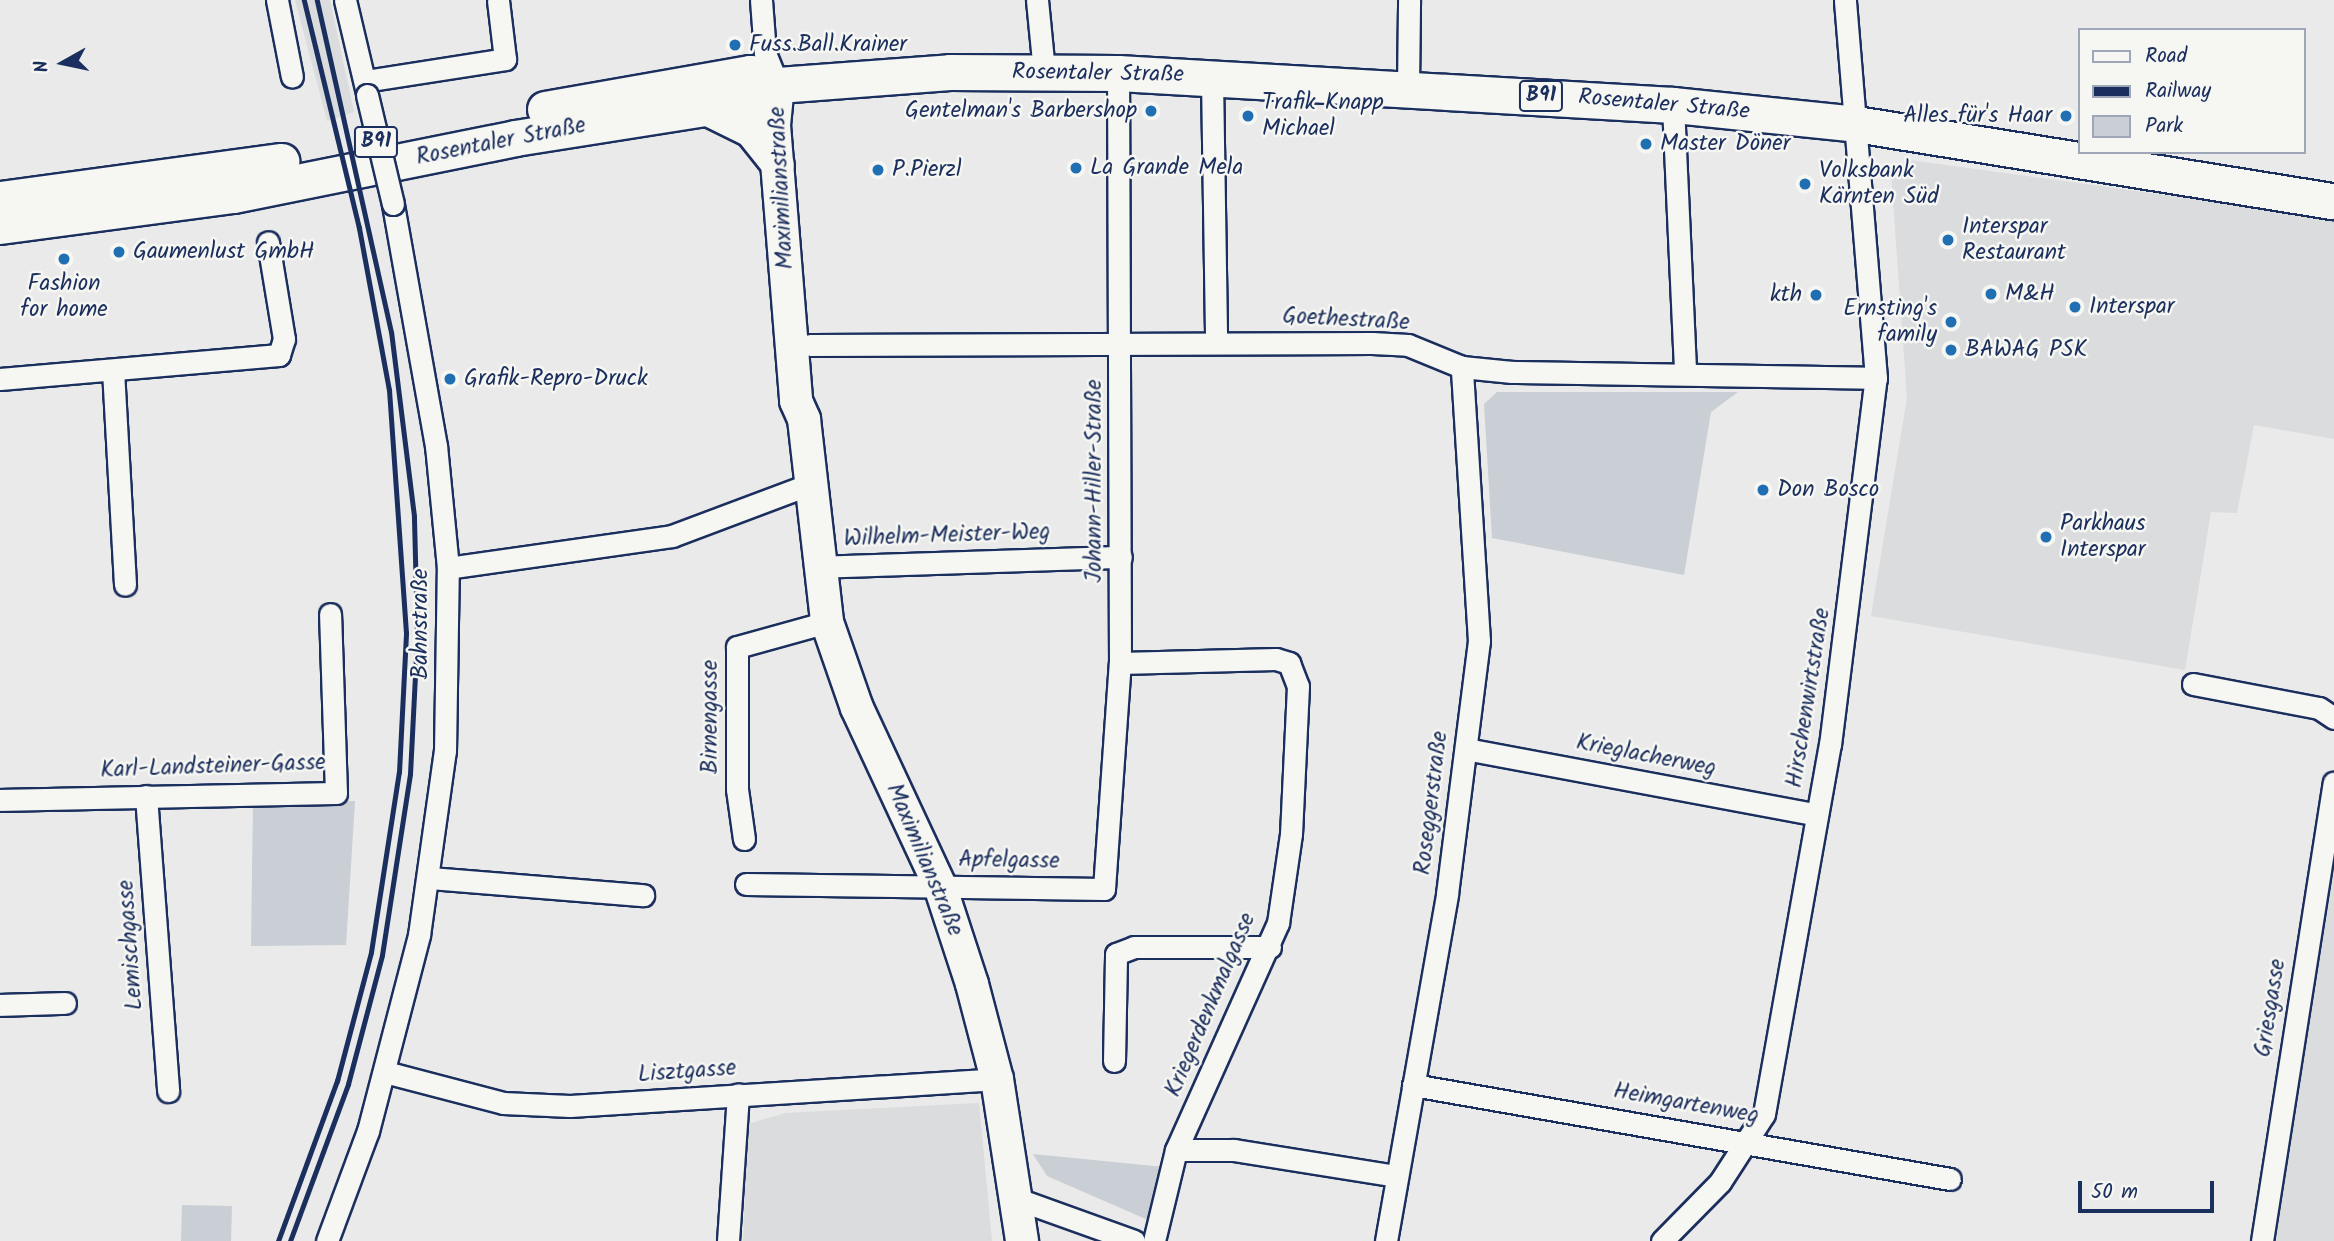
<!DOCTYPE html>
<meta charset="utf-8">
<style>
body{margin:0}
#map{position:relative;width:2334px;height:1241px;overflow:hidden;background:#e9eae9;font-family:Kalam,sans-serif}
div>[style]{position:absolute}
.built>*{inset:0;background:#dadcde}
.green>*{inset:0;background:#caced5}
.roads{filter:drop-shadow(2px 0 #1b2f5e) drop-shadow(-2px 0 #1b2f5e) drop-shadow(0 2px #1b2f5e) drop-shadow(0 -2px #1b2f5e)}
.street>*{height:21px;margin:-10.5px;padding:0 10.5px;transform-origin:10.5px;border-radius:10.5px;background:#f6f6f2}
.secondary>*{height:32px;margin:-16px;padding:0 16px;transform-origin:16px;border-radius:16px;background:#f6f6f2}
.primary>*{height:35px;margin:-17.5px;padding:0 17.5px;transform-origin:17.5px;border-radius:17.5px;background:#f6f6f2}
.rail>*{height:5px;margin:-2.5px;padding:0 2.5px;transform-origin:2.5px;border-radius:2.5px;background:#1b2f5e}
.bridges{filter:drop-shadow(2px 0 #1b2f5e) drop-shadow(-2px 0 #1b2f5e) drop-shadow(0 2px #1b2f5e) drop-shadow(0 -2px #1b2f5e)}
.street-bridge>*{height:21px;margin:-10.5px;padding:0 10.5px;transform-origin:10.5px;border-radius:10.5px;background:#f6f6f2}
.dots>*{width:19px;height:19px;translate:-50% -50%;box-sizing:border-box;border:4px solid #f6f6f2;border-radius:50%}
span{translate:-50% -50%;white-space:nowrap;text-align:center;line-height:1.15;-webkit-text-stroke:5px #f6f6f2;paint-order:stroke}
.shield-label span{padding:2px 5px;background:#f6f6f2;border:2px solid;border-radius:5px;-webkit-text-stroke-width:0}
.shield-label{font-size:21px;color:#1b2f5e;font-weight:700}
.poi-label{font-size:23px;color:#1b2f5e}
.left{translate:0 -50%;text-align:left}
.right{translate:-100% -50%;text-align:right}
.street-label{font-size:23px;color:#1b2f5e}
.legend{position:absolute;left:2078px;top:28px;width:228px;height:126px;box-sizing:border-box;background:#f6f6f2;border:2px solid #9ea6b7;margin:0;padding:9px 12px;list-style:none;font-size:21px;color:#1b2f5e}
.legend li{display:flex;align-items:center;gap:14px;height:35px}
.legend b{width:35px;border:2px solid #9ea6b7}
.north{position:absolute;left:28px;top:28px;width:70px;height:70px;-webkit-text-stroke:5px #f6f6f2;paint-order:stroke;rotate:261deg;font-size:19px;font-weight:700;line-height:28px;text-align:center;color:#1b2f5e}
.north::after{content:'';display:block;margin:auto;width:24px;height:32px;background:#1b2f5e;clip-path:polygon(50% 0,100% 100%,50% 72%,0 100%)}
.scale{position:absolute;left:2078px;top:1181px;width:136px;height:32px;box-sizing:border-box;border:4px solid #1b2f5e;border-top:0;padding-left:9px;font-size:21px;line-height:24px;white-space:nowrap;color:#1b2f5e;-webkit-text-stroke:5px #f6f6f2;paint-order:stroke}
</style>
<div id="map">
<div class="built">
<div style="clip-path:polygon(295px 0,330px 0,354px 112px,327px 121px)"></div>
<div style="clip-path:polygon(1909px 160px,2334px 218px,2334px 439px,2254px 425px,2237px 513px,2211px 512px,2185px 670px,1871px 616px,1907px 398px,1891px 172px)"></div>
<div style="clip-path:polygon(2334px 841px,2334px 1241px,2271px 1241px)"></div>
<div style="clip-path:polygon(979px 1103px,992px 1241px,743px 1241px,748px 1124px,785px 1113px)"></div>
</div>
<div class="green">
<div style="clip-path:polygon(1497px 392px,1738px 392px,1711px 412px,1684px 575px,1492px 538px,1484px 404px)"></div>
<div style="clip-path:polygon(355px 801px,346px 945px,251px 946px,253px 803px)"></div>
<div style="clip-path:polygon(1033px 1154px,1164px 1167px,1148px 1220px,1047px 1176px)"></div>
<div style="clip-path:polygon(182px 1205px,232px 1206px,231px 1241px,181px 1241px)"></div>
</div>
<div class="roads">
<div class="street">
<div style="left:277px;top:0;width:78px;rotate:79deg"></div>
<div style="left:345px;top:0;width:96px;rotate:76.7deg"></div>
<div style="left:761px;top:0;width:53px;rotate:85.7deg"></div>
<div style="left:765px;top:53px;width:35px;rotate:68deg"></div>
<div style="left:1037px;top:0;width:72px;rotate:84.4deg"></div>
<div style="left:1212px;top:78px;width:265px;rotate:89.1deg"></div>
<div style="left:365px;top:81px;width:142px;rotate:-8.9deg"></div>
<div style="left:505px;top:59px;width:59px;rotate:-96.8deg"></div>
<div style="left:1408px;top:88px;width:88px;rotate:-89.3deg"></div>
<div style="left:1673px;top:105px;width:269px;rotate:87.4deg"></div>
<div style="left:810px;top:345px;width:562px;rotate:-0.2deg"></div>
<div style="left:1372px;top:343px;width:36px;rotate:3deg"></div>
<div style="left:1408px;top:345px;width:58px;rotate:22.2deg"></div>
<div style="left:1462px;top:367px;width:50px;rotate:5.7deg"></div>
<div style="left:1512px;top:372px;width:364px;rotate:0.9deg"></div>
<div style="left:113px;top:370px;width:215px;rotate:86.8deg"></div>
<div style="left:0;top:379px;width:280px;rotate:-4.9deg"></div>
<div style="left:279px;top:355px;width:17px;rotate:-73deg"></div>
<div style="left:284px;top:339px;width:98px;rotate:-99.4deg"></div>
<div style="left:817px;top:567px;width:304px;rotate:-1.9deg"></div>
<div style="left:448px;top:568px;width:226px;rotate:-8.1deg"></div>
<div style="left:672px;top:536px;width:145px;rotate:-20.6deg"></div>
<div style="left:1120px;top:663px;width:156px;rotate:-1.5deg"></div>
<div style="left:1276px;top:659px;width:14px;rotate:17deg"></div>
<div style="left:1289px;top:663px;width:25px;rotate:69deg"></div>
<div style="left:1298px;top:686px;width:148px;rotate:92.7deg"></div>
<div style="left:1291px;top:834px;width:90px;rotate:98.3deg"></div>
<div style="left:1278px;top:923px;width:249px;rotate:114.2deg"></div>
<div style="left:1176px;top:1150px;width:94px;rotate:103.6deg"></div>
<div style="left:2193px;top:684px;width:128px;rotate:10.8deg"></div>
<div style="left:2319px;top:708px;width:18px;rotate:34deg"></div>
<div style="left:1466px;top:749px;width:357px;rotate:10.6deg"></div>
<div style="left:146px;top:796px;width:296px;rotate:85.7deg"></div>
<div style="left:0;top:800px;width:336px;rotate:-1.2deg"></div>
<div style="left:336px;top:793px;width:179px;rotate:-91.9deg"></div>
<div style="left:744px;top:839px;width:50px;rotate:-98deg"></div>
<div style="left:737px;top:789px;width:142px;rotate:-90deg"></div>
<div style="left:737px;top:647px;width:93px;rotate:-15.5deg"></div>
<div style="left:430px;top:878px;width:214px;rotate:4.6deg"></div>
<div style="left:746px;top:884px;width:358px;rotate:0.8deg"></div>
<div style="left:1104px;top:889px;width:227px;rotate:-86deg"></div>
<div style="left:1120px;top:663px;width:590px;rotate:-90.19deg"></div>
<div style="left:0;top:1005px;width:65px;rotate:-1.8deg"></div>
<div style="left:1114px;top:1061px;width:107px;rotate:-88.9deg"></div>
<div style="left:1116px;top:954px;width:19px;rotate:-21deg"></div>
<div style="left:1134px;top:947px;width:136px"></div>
<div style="left:385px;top:1072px;width:122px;rotate:14.7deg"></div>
<div style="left:503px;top:1103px;width:67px;rotate:2.6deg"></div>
<div style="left:570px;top:1106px;width:428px;rotate:-3.6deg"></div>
<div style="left:1413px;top:1085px;width:545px;rotate:9.93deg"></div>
<div style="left:1176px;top:1150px;width:58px"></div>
<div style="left:1234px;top:1150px;width:165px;rotate:9.1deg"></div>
<div style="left:1020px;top:1200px;width:121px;rotate:19.8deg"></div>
<div style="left:327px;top:1241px;width:117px;rotate:-69.6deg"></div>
<div style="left:368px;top:1131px;width:203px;rotate:-75.4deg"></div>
<div style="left:419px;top:935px;width:186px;rotate:-82deg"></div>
<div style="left:445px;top:751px;width:183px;rotate:-89.1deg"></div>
<div style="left:448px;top:568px;width:123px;rotate:-95.6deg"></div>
<div style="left:436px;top:446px;width:246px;rotate:-100.1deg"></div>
<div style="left:728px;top:1241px;width:147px;rotate:-86.1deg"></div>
<div style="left:1386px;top:1241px;width:352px;rotate:-80deg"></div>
<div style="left:1447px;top:894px;width:255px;rotate:-82.8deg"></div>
<div style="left:1479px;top:641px;width:275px;rotate:-93.6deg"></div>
<div style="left:1662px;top:1241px;width:83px;rotate:-45.5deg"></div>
<div style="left:1720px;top:1182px;width:81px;rotate:-57.1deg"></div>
<div style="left:1764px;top:1114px;width:375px;rotate:-79.9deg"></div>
<div style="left:1830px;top:745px;width:370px;rotate:-82.9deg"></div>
<div style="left:1876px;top:378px;width:379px;rotate:-94.7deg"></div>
<div style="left:2262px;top:1241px;width:464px;rotate:-81.1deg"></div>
</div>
<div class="secondary">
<div style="left:778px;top:85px;width:40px;rotate:95.7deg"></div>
<div style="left:774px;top:125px;width:277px;rotate:85.4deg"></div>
<div style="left:796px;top:401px;width:20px;rotate:66deg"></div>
<div style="left:804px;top:419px;width:204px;rotate:83.5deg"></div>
<div style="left:827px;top:622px;width:91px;rotate:70.8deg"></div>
<div style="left:857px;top:708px;width:196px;rotate:65deg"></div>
<div style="left:940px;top:886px;width:103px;rotate:71.9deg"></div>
<div style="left:972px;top:984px;width:98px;rotate:75.3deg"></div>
<div style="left:997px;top:1079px;width:164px;rotate:81.2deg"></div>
<div style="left:704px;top:108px;width:52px;rotate:26.1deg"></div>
<div style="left:751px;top:131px;width:43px;rotate:51.5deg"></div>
</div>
<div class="primary">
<div style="left:545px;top:109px;width:208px;rotate:-10deg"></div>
<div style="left:750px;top:73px;width:30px;rotate:23deg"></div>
<div style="left:0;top:199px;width:284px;rotate:-7.7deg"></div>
<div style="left:0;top:226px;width:235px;rotate:-7.6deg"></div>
<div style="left:233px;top:195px;width:288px;rotate:-11.4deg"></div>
<div style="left:515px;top:138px;width:242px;rotate:-9deg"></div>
<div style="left:754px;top:100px;width:28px;rotate:-32deg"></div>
<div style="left:778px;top:85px;width:172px;rotate:-4.3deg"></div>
<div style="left:950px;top:72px;width:168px;rotate:0.3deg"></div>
<div style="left:1118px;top:73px;width:556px;rotate:3.3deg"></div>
<div style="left:1673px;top:105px;width:184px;rotate:5.9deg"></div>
<div style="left:1856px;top:124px;width:484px;rotate:9.2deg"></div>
</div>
</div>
<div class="rail">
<div style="left:278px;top:1241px;width:171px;rotate:-69.8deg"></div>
<div style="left:337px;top:1081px;width:133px;rotate:-75.2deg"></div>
<div style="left:371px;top:952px;width:182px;rotate:-81.2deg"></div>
<div style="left:399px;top:772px;width:139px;rotate:-87.1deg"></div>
<div style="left:406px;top:633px;width:244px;rotate:-94deg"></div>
<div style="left:389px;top:390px;width:165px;rotate:-100.5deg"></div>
<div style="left:359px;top:228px;width:235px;rotate:-103.6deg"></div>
<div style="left:290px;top:1241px;width:167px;rotate:-69.7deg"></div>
<div style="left:348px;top:1084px;width:133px;rotate:-75.2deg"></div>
<div style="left:382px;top:955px;width:183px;rotate:-81.2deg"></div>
<div style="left:410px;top:774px;width:140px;rotate:-87.1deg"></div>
<div style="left:417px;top:634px;width:118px;rotate:-91.5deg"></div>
<div style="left:414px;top:516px;width:185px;rotate:-97.1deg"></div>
<div style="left:391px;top:332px;width:340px;rotate:-102.6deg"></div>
</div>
<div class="bridges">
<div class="street-bridge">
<div style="left:367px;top:95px;width:112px;rotate:76.6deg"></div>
</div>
</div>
<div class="dots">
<div style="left:735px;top:45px;background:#1f6fb2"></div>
<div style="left:1151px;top:111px;background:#1f6fb2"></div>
<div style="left:1248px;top:116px;background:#1f6fb2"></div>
<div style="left:2066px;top:116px;background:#1f6fb2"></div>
<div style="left:1646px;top:144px;background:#1f6fb2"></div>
<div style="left:1076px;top:168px;background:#1f6fb2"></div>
<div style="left:878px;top:170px;background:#1f6fb2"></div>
<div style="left:1805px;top:184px;background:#1f6fb2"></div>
<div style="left:1948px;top:240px;background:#1f6fb2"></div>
<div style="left:119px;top:252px;background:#1f6fb2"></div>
<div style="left:64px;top:259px;background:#1f6fb2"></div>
<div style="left:1991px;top:294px;background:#1f6fb2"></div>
<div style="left:1816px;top:295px;background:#1f6fb2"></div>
<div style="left:2075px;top:307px;background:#1f6fb2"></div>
<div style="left:1951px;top:322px;background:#1f6fb2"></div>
<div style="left:1951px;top:350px;background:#1f6fb2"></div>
<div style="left:450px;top:379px;background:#1f6fb2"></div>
<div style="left:1763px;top:490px;background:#1f6fb2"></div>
<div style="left:2046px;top:537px;background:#1f6fb2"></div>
</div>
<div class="shield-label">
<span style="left:1541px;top:96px">B91</span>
<span style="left:376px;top:142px">B91</span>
</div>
<div class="poi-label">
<span class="left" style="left:749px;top:45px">Fuss.Ball.Krainer</span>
<span class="left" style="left:1262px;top:116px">Trafik Knapp<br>Michael</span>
<span class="right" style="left:1137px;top:111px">Gentelman's Barbershop</span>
<span class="right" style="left:2052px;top:116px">Alles für's Haar</span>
<span class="left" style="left:1660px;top:144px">Master Döner</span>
<span class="left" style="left:1090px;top:168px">La Grande Mela</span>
<span class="left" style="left:892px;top:170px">P.Pierzl</span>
<span class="left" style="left:1819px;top:184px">Volksbank<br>Kärnten Süd</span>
<span class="left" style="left:1962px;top:240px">Interspar<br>Restaurant</span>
<span class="left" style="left:133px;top:252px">Gaumenlust GmbH</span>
<span style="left:64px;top:297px">Fashion<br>for home</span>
<span class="left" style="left:2005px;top:294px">M&amp;H</span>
<span class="right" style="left:1802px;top:295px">kth</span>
<span class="left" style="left:2089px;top:307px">Interspar</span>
<span class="right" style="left:1937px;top:322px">Ernsting's<br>family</span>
<span class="left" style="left:1965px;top:350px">BAWAG PSK</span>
<span class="left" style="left:464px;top:379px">Grafik-Repro-Druck</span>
<span class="left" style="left:1777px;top:490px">Don Bosco</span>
<span class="left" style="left:2060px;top:537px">Parkhaus<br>Interspar</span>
</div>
<div class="street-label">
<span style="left:1098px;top:74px;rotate:1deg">Rosentaler Straße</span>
<span style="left:1664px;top:105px;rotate:5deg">Rosentaler Straße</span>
<span style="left:501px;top:142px;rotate:-11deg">Rosentaler Straße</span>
<span style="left:782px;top:188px;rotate:-93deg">Maximilianstraße</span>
<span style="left:1346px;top:320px;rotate:3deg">Goethestraße</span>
<span style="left:1095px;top:481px;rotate:-90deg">Johann-Hiller-Straße</span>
<span style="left:947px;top:536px;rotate:-2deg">Wilhelm-Meister-Weg</span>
<span style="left:421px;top:624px;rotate:-90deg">Bahnstraße</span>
<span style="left:1809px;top:698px;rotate:-81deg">Hirschenwirtstraße</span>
<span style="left:711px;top:717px;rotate:-90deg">Birnengasse</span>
<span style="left:1646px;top:756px;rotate:11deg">Krieglacherweg</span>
<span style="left:213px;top:767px;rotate:-2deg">Karl-Landsteiner-Gasse</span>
<span style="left:1432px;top:803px;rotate:-83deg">Roseggerstraße</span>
<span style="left:924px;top:860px;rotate:67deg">Maximilianstraße</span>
<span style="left:1009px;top:861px;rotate:1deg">Apfelgasse</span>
<span style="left:131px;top:945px;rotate:-94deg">Lemischgasse</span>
<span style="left:1211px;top:1005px;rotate:-67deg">Kriegerdenkmalgasse</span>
<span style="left:2271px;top:1008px;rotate:-81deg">Griesgasse</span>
<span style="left:687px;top:1072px;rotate:-4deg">Lisztgasse</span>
<span style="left:1686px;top:1104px;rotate:10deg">Heimgartenweg</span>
</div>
<ul class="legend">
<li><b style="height:9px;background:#f6f6f2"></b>Road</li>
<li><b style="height:9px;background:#1b2f5e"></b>Railway</li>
<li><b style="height:19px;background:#caced5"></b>Park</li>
</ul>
<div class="north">N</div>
<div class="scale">50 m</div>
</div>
